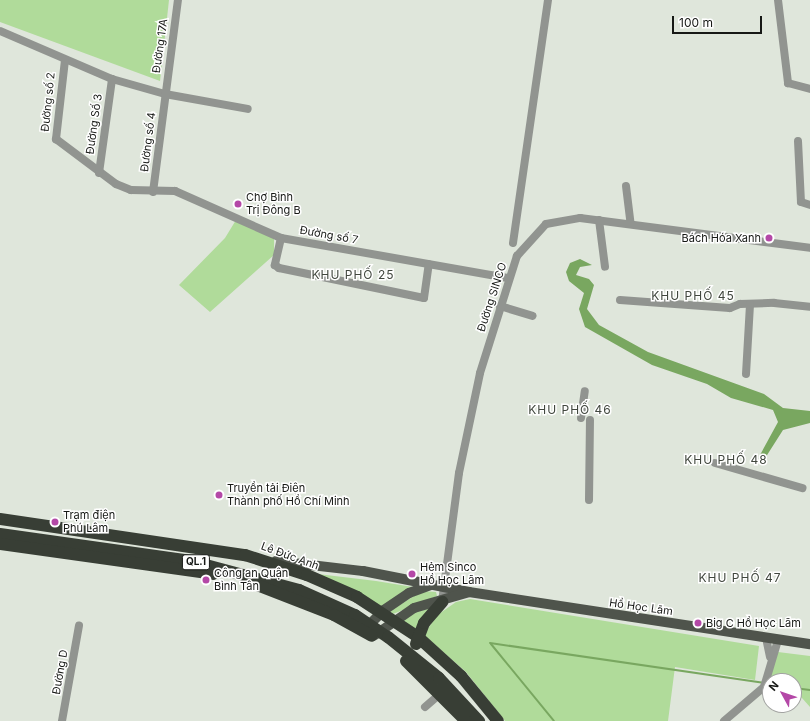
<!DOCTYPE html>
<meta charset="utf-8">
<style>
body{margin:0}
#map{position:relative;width:810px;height:721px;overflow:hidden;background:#dfe6db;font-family:Inter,sans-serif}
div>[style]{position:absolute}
.green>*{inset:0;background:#b0db9a}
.water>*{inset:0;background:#79a760}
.stream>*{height:2px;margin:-1px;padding:0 1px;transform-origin:1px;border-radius:1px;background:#79a760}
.minor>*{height:8px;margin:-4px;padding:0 4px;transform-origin:4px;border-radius:4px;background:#919490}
.major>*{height:10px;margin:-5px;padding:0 5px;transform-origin:5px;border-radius:5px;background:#4f544c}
.highway>*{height:12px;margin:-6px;padding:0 6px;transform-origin:6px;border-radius:6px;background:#383e35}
.dots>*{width:11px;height:11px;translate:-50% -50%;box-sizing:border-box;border:2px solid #fff;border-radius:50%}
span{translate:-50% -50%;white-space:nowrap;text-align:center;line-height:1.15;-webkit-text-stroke:3px #fff;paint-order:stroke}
.shield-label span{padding:1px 3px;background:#fff;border:1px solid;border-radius:3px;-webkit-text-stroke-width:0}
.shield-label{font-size:10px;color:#161815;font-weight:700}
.street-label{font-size:11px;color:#161815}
.poi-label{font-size:11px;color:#161815}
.left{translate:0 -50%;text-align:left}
.right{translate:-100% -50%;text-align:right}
.neighbourhood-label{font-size:12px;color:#41473e;letter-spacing:1px}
.north{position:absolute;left:762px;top:673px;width:40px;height:40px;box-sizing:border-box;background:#fff;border:1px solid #a2a3a1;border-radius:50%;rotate:310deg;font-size:11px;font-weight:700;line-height:16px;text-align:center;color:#161815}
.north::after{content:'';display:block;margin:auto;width:14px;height:18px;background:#b448a7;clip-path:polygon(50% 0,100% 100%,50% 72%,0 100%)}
.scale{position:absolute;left:672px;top:16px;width:90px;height:18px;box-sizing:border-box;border:2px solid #161815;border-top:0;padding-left:5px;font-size:12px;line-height:14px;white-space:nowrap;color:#161815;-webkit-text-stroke:3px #fff;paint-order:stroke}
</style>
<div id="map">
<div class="green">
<div style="clip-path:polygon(0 0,169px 0,160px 81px,0 22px)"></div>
<div style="clip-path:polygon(236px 220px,274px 237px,274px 255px,210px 312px,179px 285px,225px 238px)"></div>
<div style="clip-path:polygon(318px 574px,376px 581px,413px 587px,380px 608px)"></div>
<div style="clip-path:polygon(422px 591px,436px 592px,437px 596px,393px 614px,390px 611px)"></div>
<div style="clip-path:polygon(470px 599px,759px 646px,755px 680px,675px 667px,668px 721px,505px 721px,466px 672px,424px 635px,436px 616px,456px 602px)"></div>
<div style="clip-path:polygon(431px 608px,414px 630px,402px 622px,409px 614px)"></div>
<div style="clip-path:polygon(778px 652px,810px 656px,810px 707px,794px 689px,794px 681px,770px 681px,770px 684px,767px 680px)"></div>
</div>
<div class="water">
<div style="clip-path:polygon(580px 259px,592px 265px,580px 267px,576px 275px,589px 279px,594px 285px,587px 309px,599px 325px,648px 352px,764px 394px,783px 408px,810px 411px,810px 423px,783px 430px,762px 463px,760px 455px,778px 422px,773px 410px,731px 398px,707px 384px,652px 365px,585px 327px,579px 309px,584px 293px,569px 281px,566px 272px,570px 263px)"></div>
</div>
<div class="stream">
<div style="left:490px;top:643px;width:276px;rotate:8.3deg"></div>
<div style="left:491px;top:644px;width:99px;rotate:50.7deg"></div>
<div style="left:794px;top:688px;width:16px;rotate:7deg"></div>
</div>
<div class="minor">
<div style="left:778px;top:0;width:84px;rotate:83.1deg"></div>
<div style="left:788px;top:83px;width:23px;rotate:15deg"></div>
<div style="left:0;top:31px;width:122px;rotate:23.2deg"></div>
<div style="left:112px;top:79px;width:55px;rotate:15.8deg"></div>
<div style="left:165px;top:94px;width:84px;rotate:10.2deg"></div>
<div style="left:65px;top:60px;width:80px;rotate:96.5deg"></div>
<div style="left:56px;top:139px;width:75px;rotate:36.9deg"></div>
<div style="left:116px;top:184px;width:16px;rotate:22deg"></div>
<div style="left:131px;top:190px;width:44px;rotate:1.3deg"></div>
<div style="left:175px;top:191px;width:116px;rotate:23.9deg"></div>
<div style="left:281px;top:238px;width:230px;rotate:10deg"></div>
<div style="left:798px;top:141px;width:61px;rotate:87.2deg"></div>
<div style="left:801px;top:202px;width:9px;rotate:18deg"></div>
<div style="left:99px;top:173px;width:95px;rotate:-82.1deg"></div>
<div style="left:626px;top:186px;width:38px;rotate:83deg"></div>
<div style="left:153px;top:192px;width:194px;rotate:-82.6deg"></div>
<div style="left:599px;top:220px;width:47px;rotate:82.7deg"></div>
<div style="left:281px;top:238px;width:28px;rotate:103deg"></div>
<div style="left:275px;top:265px;width:5px;rotate:37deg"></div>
<div style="left:279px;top:268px;width:148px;rotate:11.7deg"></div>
<div style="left:424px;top:298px;width:34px;rotate:-82deg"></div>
<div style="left:513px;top:243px;width:246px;rotate:-81.8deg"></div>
<div style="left:620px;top:300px;width:110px;rotate:4.2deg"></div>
<div style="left:730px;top:308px;width:11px;rotate:-22deg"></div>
<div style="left:740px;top:304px;width:34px;rotate:-2deg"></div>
<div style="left:774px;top:303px;width:36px;rotate:6deg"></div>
<div style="left:500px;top:306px;width:34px;rotate:17deg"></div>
<div style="left:746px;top:374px;width:70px;rotate:-86.7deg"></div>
<div style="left:581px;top:418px;width:27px;rotate:-82deg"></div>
<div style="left:715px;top:463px;width:91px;rotate:16deg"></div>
<div style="left:589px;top:500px;width:80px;rotate:-89.3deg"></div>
<div style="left:442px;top:602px;width:130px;rotate:-82.5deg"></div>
<div style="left:459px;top:473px;width:102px;rotate:-78.1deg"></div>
<div style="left:480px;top:373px;width:123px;rotate:-72.5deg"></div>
<div style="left:517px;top:256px;width:43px;rotate:-47.8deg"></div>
<div style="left:546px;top:224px;width:35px;rotate:-10deg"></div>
<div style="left:580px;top:218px;width:232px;rotate:7.4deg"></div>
<div style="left:766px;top:638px;width:19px;rotate:78deg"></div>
<div style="left:425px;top:707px;width:21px;rotate:-41deg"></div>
<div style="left:62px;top:721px;width:97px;rotate:-79.9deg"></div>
<div style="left:724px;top:721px;width:52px;rotate:-40.4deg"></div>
<div style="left:764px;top:687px;width:49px;rotate:-73.4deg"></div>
</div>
<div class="major">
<div style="left:276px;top:561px;width:88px;rotate:6.6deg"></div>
<div style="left:363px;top:571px;width:108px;rotate:11.2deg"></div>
<div style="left:469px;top:592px;width:345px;rotate:8.7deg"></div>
<div style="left:364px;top:630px;width:28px;rotate:-45deg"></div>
<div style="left:384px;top:610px;width:30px;rotate:-34deg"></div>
<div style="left:409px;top:593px;width:23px;rotate:-20deg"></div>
<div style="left:375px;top:635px;width:47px;rotate:-34.7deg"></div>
<div style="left:414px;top:608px;width:57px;rotate:-16.2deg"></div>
</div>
<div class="highway">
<div style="left:0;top:519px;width:248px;rotate:8.4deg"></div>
<div style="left:245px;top:555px;width:65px;rotate:17.9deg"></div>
<div style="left:307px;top:575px;width:55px;rotate:23.7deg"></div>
<div style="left:357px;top:597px;width:73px;rotate:33.3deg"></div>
<div style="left:418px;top:637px;width:58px;rotate:42.2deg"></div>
<div style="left:461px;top:676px;width:58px;rotate:50.6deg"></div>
<div style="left:0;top:534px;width:193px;rotate:8deg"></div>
<div style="left:191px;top:561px;width:112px;rotate:15deg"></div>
<div style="left:299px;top:590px;width:61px;rotate:24.1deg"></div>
<div style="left:355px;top:615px;width:40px;rotate:34deg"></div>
<div style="left:388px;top:637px;width:65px;rotate:38.8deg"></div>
<div style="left:439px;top:678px;width:59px;rotate:47.1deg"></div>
<div style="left:0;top:544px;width:215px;rotate:8deg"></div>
<div style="left:252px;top:583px;width:88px;rotate:21.3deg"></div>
<div style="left:334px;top:615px;width:43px;rotate:28.9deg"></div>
<div style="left:416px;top:644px;width:22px;rotate:-69deg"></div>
<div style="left:424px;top:623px;width:28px;rotate:-49deg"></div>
<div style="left:406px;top:661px;width:85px;rotate:45deg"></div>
</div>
<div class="dots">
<div style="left:238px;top:204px;background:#b448a7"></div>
<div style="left:769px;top:238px;background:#b448a7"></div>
<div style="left:219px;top:495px;background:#b448a7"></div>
<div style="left:55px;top:522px;background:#b448a7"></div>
<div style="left:412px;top:574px;background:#b448a7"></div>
<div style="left:206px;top:580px;background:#b448a7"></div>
<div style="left:698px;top:623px;background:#b448a7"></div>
</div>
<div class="shield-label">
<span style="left:196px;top:562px">QL.1</span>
</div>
<div class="street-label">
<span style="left:160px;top:46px;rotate:-82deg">Đường 17A</span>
<span style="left:48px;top:102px;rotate:-84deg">Đường số 2</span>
<span style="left:94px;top:124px;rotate:-82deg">Đường Số 3</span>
<span style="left:148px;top:142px;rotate:-83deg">Đường số 4</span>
<span style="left:329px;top:235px;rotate:10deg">Đường số 7</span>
<span style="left:492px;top:297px;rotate:-72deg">Đường SINCO</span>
<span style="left:290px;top:556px;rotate:20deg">Lê Đức Anh</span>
<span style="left:641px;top:607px;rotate:8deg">Hồ Học Lãm</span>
<span style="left:60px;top:672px;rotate:-80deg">Đường D</span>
</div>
<div class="poi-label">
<span class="left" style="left:246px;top:204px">Chợ Bình<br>Trị Đông B</span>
<span class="right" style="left:761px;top:238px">Bách Hóa Xanh</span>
<span class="left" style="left:227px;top:495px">Truyền tải Điện<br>Thành phố Hồ Chí Minh</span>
<span class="left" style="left:63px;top:522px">Trạm điện<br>Phú Lâm</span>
<span class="left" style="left:420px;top:574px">Hẻm Sinco<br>Hồ Học Lãm</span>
<span class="left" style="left:214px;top:580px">Công an Quận<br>Bình Tân</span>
<span class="left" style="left:706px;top:623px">Big C Hồ Học Lãm</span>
</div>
<div class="neighbourhood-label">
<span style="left:353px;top:275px">KHU PHỐ 25</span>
<span style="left:693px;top:296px">KHU PHỐ 45</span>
<span style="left:570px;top:410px">KHU PHỐ 46</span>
<span style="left:726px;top:460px">KHU PHỐ 48</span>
<span style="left:740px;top:578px">KHU PHỐ 47</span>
</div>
<div class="north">N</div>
<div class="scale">100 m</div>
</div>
